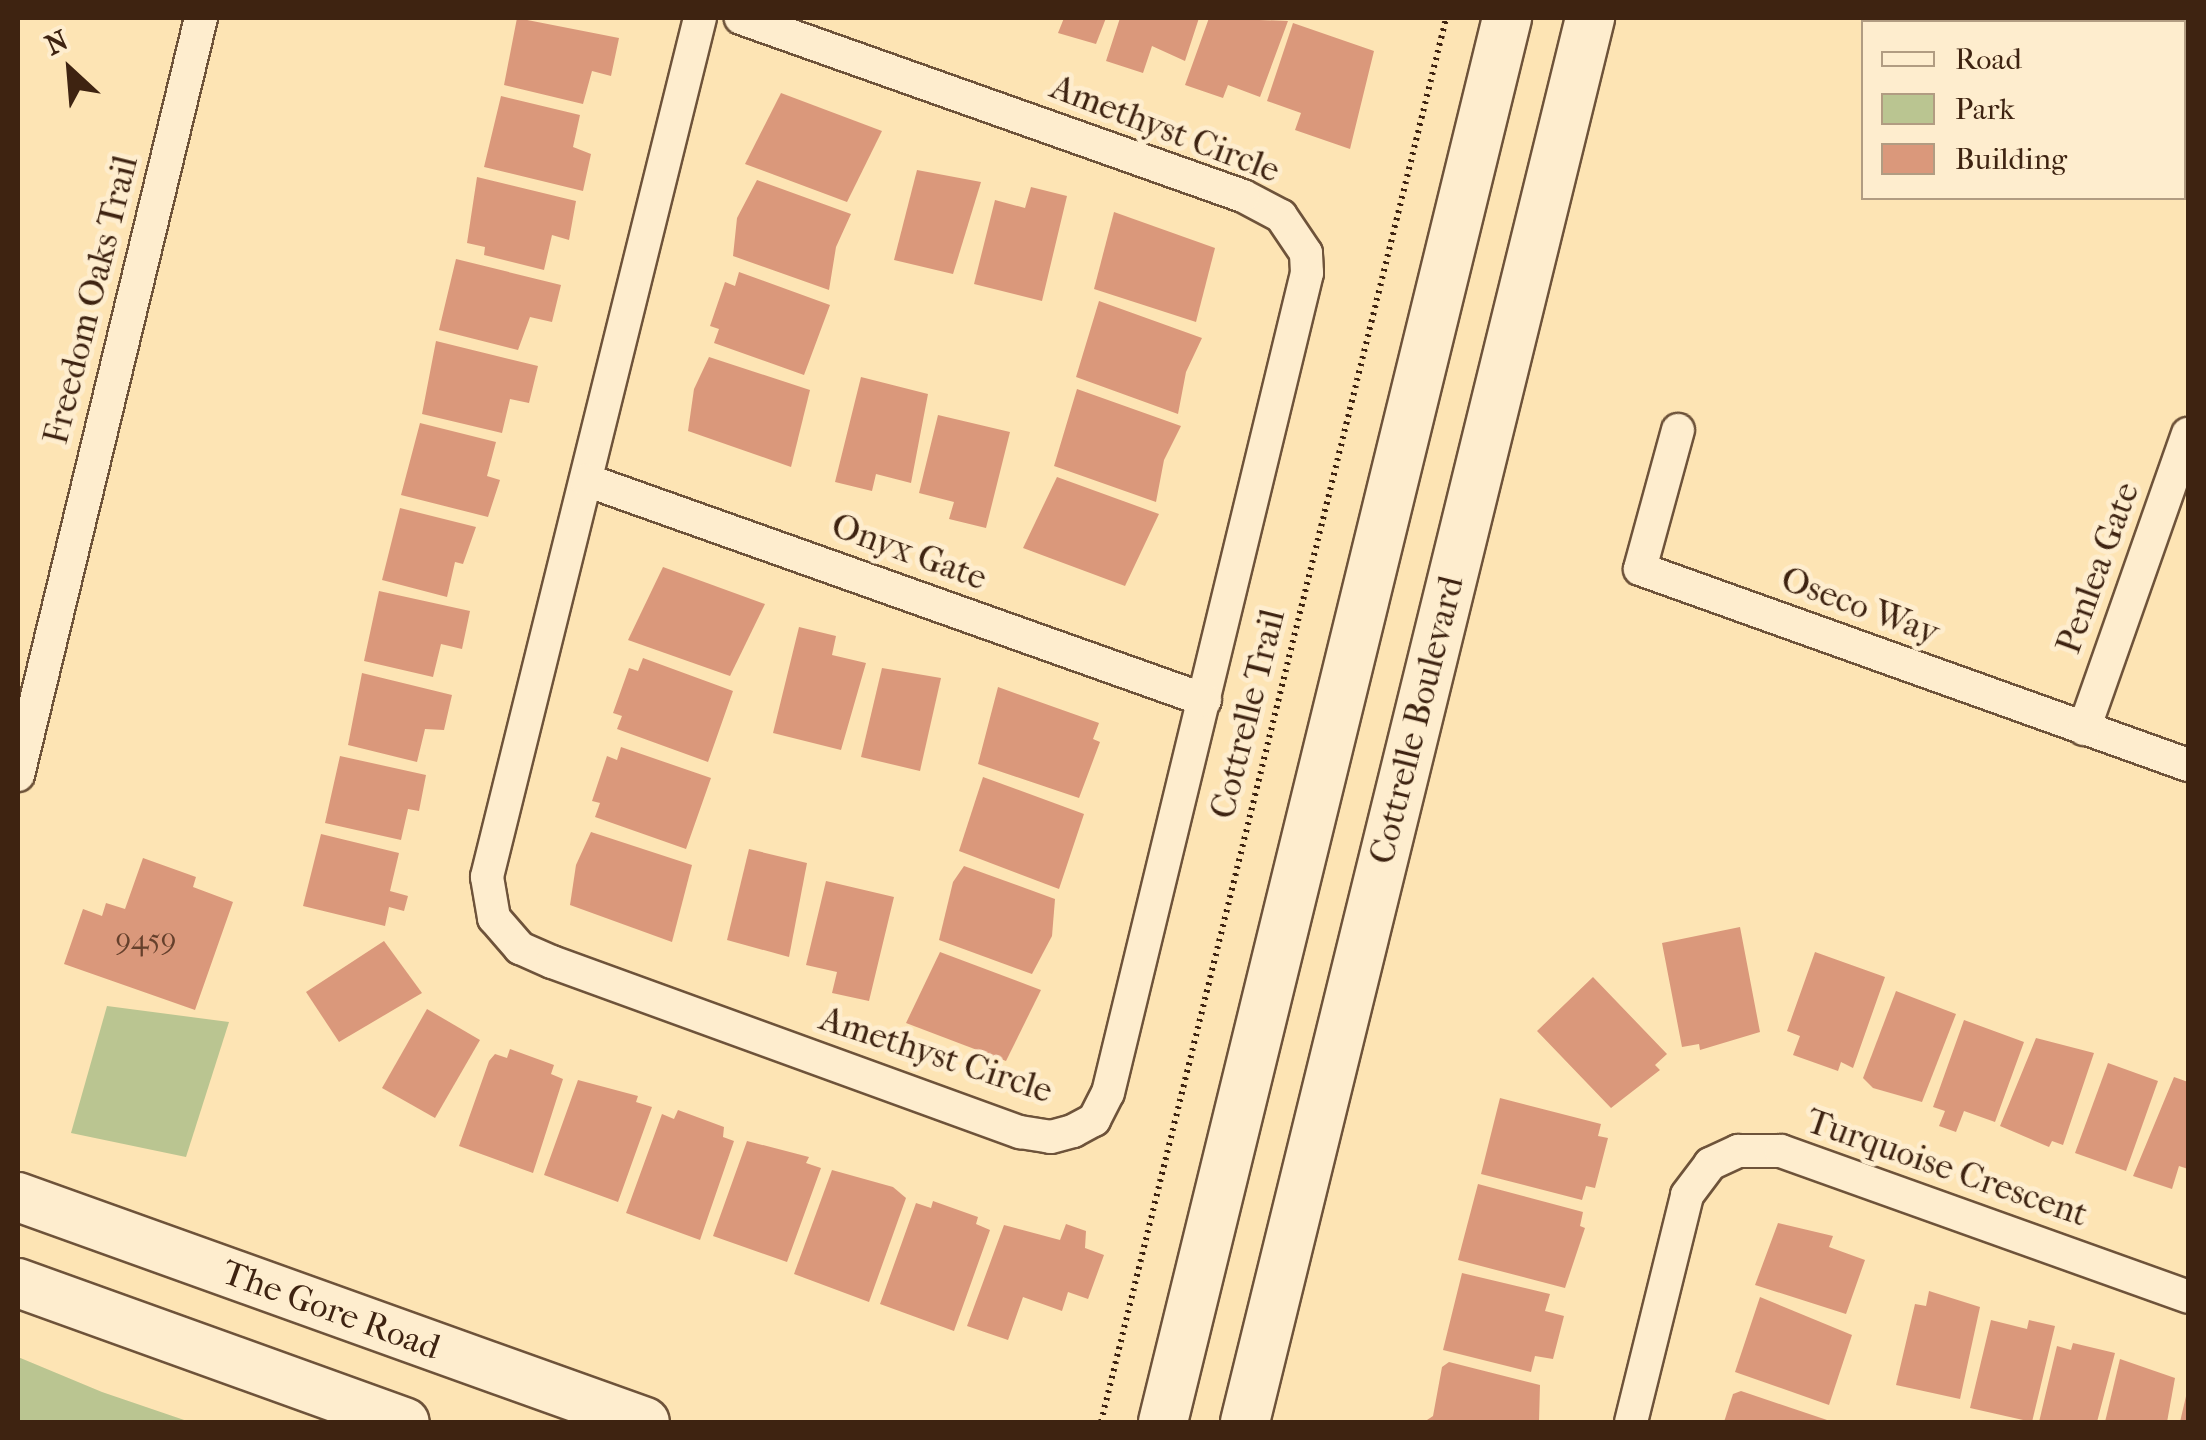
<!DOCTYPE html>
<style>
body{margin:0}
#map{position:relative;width:2206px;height:1440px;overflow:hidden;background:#fde4b4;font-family:"IM FELL French Canon",serif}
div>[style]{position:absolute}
.green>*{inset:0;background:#bac591}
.building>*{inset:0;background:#da987b}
.path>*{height:6px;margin-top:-3px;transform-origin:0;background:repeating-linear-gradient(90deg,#3e2311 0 2.5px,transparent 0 7.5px)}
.roads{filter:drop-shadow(2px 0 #6e533a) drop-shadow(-2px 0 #6e533a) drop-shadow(0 2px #6e533a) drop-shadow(0 -2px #6e533a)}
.minor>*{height:32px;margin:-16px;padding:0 16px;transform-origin:16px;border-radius:16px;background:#feedce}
.tertiary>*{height:42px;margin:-21px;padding:0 21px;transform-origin:21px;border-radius:21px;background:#feedce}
.secondary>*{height:48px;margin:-24px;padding:0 24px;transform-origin:24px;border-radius:24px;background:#feedce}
span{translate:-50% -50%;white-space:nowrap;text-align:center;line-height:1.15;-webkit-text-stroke:10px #feedce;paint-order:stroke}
.number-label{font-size:30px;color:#65402c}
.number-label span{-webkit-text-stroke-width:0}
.street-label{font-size:35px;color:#3e2311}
.frame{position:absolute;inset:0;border:20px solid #3e2311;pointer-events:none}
.legend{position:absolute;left:1861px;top:20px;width:325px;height:180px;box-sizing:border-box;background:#feedce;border:2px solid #b19c82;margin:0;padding:12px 18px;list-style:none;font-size:30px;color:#3e2311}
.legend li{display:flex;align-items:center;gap:20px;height:50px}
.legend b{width:50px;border:2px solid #b19c82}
.north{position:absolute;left:20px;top:20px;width:100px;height:100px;-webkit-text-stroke:8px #feedce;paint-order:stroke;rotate:334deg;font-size:28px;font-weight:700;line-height:40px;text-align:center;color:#3e2311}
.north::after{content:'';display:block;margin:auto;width:35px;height:45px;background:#3e2311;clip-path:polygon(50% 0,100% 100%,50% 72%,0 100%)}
</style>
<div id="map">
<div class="green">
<div style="clip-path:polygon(107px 1006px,229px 1022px,186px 1157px,71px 1133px)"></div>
<div style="clip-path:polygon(18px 1357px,102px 1392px,190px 1422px,18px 1422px)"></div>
</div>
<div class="building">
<div style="clip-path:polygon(517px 18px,619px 38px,611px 76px,592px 71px,583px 104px,504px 85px)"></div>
<div style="clip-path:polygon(1064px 18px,1106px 18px,1096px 44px,1058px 33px)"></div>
<div style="clip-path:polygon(1120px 18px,1199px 18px,1185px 61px,1152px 46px,1143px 73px,1106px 61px)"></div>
<div style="clip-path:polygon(1209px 18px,1288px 21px,1260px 97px,1228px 85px,1223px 98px,1185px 85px)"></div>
<div style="clip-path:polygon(1293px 23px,1374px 51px,1350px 149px,1295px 130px,1301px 113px,1267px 101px)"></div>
<div style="clip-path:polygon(781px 93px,882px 131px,847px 202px,745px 164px)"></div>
<div style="clip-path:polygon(501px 96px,580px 115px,573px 147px,591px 154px,583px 191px,484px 167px)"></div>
<div style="clip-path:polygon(917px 170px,981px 182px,953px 274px,894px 260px)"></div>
<div style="clip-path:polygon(477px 177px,576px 201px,569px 240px,552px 235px,544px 270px,484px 255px,485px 247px,467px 243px)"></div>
<div style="clip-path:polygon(757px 180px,851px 214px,836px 247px,829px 290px,733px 256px,737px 218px)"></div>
<div style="clip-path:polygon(1031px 187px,1067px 196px,1042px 301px,974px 284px,995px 200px,1025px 208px)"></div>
<div style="clip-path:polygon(1114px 212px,1215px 248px,1196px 322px,1094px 289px)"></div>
<div style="clip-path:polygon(456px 259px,561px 285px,552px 322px,530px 317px,518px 350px,439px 330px)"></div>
<div style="clip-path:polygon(739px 272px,830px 305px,804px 375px,714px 343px,719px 329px,710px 326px,725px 282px,735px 286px)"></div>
<div style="clip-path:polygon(1099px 301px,1202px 338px,1186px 372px,1178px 414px,1076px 377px)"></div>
<div style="clip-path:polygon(436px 341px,538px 366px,529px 403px,510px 399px,502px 433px,422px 414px)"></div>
<div style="clip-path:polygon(709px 357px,810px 390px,791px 467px,688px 431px,694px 389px)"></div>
<div style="clip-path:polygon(861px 377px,928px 394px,911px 483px,876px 474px,872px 491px,835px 482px)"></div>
<div style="clip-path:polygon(1077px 389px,1181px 426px,1164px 460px,1156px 502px,1054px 466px)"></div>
<div style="clip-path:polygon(938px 415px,1010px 432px,986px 528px,949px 519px,954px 502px,919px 493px)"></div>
<div style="clip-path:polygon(420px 423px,496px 442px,487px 476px,500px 480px,488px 517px,401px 495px)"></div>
<div style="clip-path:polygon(1057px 477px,1159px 514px,1125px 586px,1023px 548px)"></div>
<div style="clip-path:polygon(400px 508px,476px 527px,463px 564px,455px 562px,447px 597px,382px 580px)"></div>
<div style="clip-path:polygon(663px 567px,765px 604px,730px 676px,628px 640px)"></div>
<div style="clip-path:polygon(379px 591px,470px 611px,462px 649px,441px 644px,433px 677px,364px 661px)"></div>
<div style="clip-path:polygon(799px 627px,836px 636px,832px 655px,866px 663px,841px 750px,773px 733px)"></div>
<div style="clip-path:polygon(643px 658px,733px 691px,708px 762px,617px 729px,622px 716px,613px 713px,629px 668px,638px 671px)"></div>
<div style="clip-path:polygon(882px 668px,941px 678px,920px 771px,861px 757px)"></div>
<div style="clip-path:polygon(362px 673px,452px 695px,444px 730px,425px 729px,417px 762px,348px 745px)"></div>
<div style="clip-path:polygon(998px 687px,1099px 723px,1093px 739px,1100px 742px,1079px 798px,978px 764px)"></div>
<div style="clip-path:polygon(621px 747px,711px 778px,686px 849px,595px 817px,600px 803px,592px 801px,607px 756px,617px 760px)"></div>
<div style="clip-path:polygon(340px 756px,426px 775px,419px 811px,408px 809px,401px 840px,325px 823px)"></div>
<div style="clip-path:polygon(983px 777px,1084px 814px,1059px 889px,959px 851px)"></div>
<div style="clip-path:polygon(591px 832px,692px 865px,672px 942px,570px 905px,576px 865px)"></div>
<div style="clip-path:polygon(321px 834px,399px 853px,390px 891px,408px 896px,404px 911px,389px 907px,385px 926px,303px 906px)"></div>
<div style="clip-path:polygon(749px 849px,807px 863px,789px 957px,727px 940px)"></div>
<div style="clip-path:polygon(143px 858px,196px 877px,193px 887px,233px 902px,195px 1010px,64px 964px,83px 909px,102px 916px,106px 903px,125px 909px)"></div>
<div style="clip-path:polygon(964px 866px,1055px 899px,1052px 936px,1032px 974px,939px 940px,953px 882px)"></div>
<div style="clip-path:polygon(826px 881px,894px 897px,869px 1001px,832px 993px,837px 972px,806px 965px)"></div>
<div style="clip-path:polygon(1740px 927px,1760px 1032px,1700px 1050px,1699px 1044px,1682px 1047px,1662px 943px)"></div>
<div style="clip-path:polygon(384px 941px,422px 993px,339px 1042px,306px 992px)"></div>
<div style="clip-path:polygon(940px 952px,1041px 990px,1006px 1061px,906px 1023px)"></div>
<div style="clip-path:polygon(1815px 952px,1885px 977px,1853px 1068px,1841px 1062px,1838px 1071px,1793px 1055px,1800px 1036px,1787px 1031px)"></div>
<div style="clip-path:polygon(1593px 977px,1667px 1054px,1655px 1065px,1660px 1070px,1611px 1108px,1537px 1031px)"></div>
<div style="clip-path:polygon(1896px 991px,1956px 1014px,1922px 1102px,1873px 1088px,1863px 1078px)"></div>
<div style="clip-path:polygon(427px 1009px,480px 1040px,435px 1118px,382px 1088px)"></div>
<div style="clip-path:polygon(1964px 1020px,2024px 1042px,1995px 1122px,1964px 1111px,1956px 1132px,1939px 1126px,1945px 1111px,1933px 1107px)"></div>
<div style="clip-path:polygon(2036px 1038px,2094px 1053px,2063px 1145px,2052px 1141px,2049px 1147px,2000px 1126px)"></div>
<div style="clip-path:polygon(510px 1049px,554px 1065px,551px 1074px,563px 1079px,533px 1173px,459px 1146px,489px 1061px,495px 1054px,507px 1058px)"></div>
<div style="clip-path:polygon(2108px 1063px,2158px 1081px,2126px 1171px,2075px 1153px)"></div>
<div style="clip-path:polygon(2174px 1077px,2188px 1082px,2188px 1169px,2179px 1166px,2172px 1189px,2133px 1176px)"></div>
<div style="clip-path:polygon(578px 1080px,638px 1096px,636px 1102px,652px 1107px,618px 1202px,544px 1175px)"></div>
<div style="clip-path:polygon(1500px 1098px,1601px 1124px,1598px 1136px,1608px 1138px,1595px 1188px,1586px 1186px,1582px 1200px,1481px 1174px)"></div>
<div style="clip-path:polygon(678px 1110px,724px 1127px,723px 1137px,734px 1141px,700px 1240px,626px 1213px,662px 1114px,674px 1119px)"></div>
<div style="clip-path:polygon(747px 1141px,809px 1157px,806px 1163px,821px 1168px,787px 1262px,713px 1236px)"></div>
<div style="clip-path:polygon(832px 1170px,893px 1187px,906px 1198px,869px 1302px,794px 1274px)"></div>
<div style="clip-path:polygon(1478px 1184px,1583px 1212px,1580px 1226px,1585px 1228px,1565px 1288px,1458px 1260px)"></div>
<div style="clip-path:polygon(933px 1201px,978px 1217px,976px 1224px,990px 1230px,954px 1331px,880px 1304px,916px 1203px,931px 1208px)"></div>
<div style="clip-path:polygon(1778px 1223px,1833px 1236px,1829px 1247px,1865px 1260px,1846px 1314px,1755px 1285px)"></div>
<div style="clip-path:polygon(1066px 1224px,1086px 1231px,1085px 1248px,1104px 1255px,1088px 1299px,1068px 1292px,1062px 1311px,1023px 1297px,1008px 1340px,967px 1326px,1004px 1225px,1060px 1240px)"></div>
<div style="clip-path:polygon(1462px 1273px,1550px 1294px,1545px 1311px,1564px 1316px,1553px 1359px,1535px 1356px,1531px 1372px,1443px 1350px)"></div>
<div style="clip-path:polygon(1929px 1291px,1980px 1307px,1960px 1399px,1896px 1385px,1915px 1304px,1926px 1306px)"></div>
<div style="clip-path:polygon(1760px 1297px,1852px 1335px,1829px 1405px,1735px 1372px)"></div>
<div style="clip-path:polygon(1991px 1320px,2027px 1329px,2029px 1320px,2055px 1326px,2032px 1422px,1970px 1408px)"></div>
<div style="clip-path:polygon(2073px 1343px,2115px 1353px,2097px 1422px,2039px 1422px,2057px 1346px,2071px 1350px)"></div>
<div style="clip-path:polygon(2120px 1359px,2175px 1378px,2167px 1422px,2105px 1422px)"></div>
<div style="clip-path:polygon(1449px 1362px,1540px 1385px,1539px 1422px,1424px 1422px,1433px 1416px,1442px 1367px)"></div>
<div style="clip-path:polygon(1741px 1391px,1833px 1422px,1724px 1422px,1733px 1394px)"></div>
<div style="clip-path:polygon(2187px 1392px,2188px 1422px,2180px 1422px)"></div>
</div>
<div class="path">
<div style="left:1101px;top:1422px;width:1446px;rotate:-76.19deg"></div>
</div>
<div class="roads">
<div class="minor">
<div style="left:700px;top:18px;width:885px;rotate:103.93deg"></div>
<div style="left:487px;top:877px;width:42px;rotate:80.3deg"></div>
<div style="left:494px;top:918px;width:40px;rotate:49deg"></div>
<div style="left:520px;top:948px;width:35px;rotate:24deg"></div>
<div style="left:552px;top:962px;width:498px;rotate:20deg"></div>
<div style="left:1020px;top:1132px;width:31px;rotate:9deg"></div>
<div style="left:1051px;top:1137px;width:23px;rotate:-15deg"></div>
<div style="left:1073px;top:1131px;width:24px;rotate:-28deg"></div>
<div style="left:1094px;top:1120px;width:30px;rotate:-63deg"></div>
<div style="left:1108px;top:1093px;width:844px;rotate:-76.36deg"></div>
<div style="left:1307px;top:273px;width:20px;rotate:-93deg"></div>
<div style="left:1306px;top:253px;width:45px;rotate:-124deg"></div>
<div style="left:1281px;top:216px;width:43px;rotate:-152.2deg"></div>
<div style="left:1243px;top:196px;width:533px;rotate:-160.48deg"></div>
<div style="left:1678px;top:430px;width:144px;rotate:105.3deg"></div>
<div style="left:1640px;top:569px;width:582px;rotate:19.68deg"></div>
<div style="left:586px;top:480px;width:657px;rotate:19.57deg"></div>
<div style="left:2084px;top:729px;width:313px;rotate:-70.6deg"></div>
<div style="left:18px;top:775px;width:779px;rotate:-76.41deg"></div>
<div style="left:1631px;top:1422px;width:234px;rotate:-76.1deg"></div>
<div style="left:1687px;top:1195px;width:39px;rotate:-53deg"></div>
<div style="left:1710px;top:1164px;width:31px;rotate:-25deg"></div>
<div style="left:1738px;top:1151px;width:43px"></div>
<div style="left:1781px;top:1151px;width:432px;rotate:19.7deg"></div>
</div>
<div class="tertiary">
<div style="left:2009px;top:18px;width:12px;rotate:20deg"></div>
<div style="left:2184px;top:102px;width:4px;rotate:27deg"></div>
</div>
<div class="secondary">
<div style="left:18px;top:1197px;width:666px;rotate:19.74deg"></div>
<div style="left:18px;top:1283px;width:411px;rotate:19.8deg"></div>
<div style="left:1163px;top:1422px;width:1446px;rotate:-76.23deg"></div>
<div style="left:1245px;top:1422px;width:1446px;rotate:-76.19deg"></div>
</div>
</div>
<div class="number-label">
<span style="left:146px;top:940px">9459</span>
</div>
<div class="street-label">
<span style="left:1165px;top:129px;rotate:21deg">Amethyst Circle</span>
<span style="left:91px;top:300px;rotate:-76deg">Freedom Oaks Trail</span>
<span style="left:909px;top:552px;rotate:20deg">Onyx Gate</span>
<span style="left:2098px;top:568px;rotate:-70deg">Penlea Gate</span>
<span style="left:1860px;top:606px;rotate:20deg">Oseco Way</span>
<span style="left:1248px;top:714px;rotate:-76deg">Cottrelle Trail</span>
<span style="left:1417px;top:720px;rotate:-76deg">Cottrelle Boulevard</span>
<span style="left:936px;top:1055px;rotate:18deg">Amethyst Circle</span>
<span style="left:1947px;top:1168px;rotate:19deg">Turquoise Crescent</span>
<span style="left:331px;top:1310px;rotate:20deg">The Gore Road</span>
</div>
<div class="frame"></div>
<ul class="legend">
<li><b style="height:12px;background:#feedce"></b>Road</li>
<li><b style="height:28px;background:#bac591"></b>Park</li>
<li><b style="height:28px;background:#da987b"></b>Building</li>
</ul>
<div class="north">N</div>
</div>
